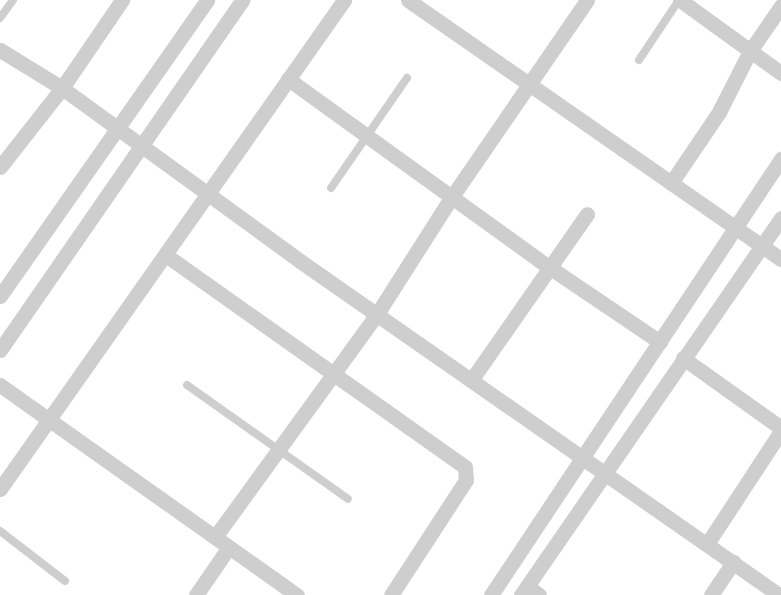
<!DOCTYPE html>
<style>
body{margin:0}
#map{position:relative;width:781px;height:595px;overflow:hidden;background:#fff;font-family:Lato,sans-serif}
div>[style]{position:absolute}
.service>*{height:8px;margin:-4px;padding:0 4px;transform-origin:4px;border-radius:4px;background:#cecece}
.minor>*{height:15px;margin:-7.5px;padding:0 7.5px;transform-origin:7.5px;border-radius:7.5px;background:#cecece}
span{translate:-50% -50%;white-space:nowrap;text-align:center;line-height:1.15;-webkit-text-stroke:6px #fff;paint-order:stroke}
</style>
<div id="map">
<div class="service">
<div style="left:0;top:18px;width:22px;rotate:-54deg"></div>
<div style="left:639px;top:60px;width:72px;rotate:-56.3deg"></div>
<div style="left:331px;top:188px;width:134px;rotate:-55.4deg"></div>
<div style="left:187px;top:385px;width:197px;rotate:35.3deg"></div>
<div style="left:0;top:531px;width:82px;rotate:37.6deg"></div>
</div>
<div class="minor">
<div style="left:408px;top:0;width:454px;rotate:34.8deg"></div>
<div style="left:680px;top:0;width:125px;rotate:35.9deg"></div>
<div style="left:0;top:50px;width:73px;rotate:31.5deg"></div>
<div style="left:62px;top:88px;width:294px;rotate:36deg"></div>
<div style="left:300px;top:261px;width:584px;rotate:34.89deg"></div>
<div style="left:288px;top:79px;width:322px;rotate:35.8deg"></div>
<div style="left:549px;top:267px;width:134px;rotate:34deg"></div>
<div style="left:0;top:167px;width:100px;rotate:-51.9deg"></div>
<div style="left:62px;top:88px;width:107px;rotate:-55.7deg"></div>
<div style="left:671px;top:183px;width:86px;rotate:-55.9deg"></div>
<div style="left:719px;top:112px;width:68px;rotate:-63.1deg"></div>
<div style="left:750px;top:51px;width:55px;rotate:-55.4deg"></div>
<div style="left:167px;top:256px;width:365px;rotate:35.3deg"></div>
<div style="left:465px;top:467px;width:13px;rotate:86deg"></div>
<div style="left:466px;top:480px;width:137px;rotate:123.1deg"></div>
<div style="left:0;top:296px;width:361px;rotate:-55deg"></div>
<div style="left:0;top:350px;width:426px;rotate:-55.3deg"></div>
<div style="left:683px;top:358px;width:120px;rotate:35.5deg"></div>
<div style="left:472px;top:379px;width:201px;rotate:-55.1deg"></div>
<div style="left:0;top:385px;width:364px;rotate:35.3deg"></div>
<div style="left:0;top:489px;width:598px;rotate:-54.87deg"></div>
<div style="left:215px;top:537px;width:276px;rotate:-54deg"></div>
<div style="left:377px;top:314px;width:138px;rotate:-57.5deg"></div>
<div style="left:451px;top:198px;width:240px;rotate:-55.5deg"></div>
<div style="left:707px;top:544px;width:135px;rotate:-56.8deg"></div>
<div style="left:527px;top:586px;width:15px;rotate:37deg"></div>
<div style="left:196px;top:595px;width:58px;rotate:-55.5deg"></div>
<div style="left:491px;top:595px;width:524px;rotate:-56.37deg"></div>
<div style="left:521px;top:595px;width:458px;rotate:-55.4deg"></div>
<div style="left:711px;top:595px;width:40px;rotate:-56deg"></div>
</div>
</div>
